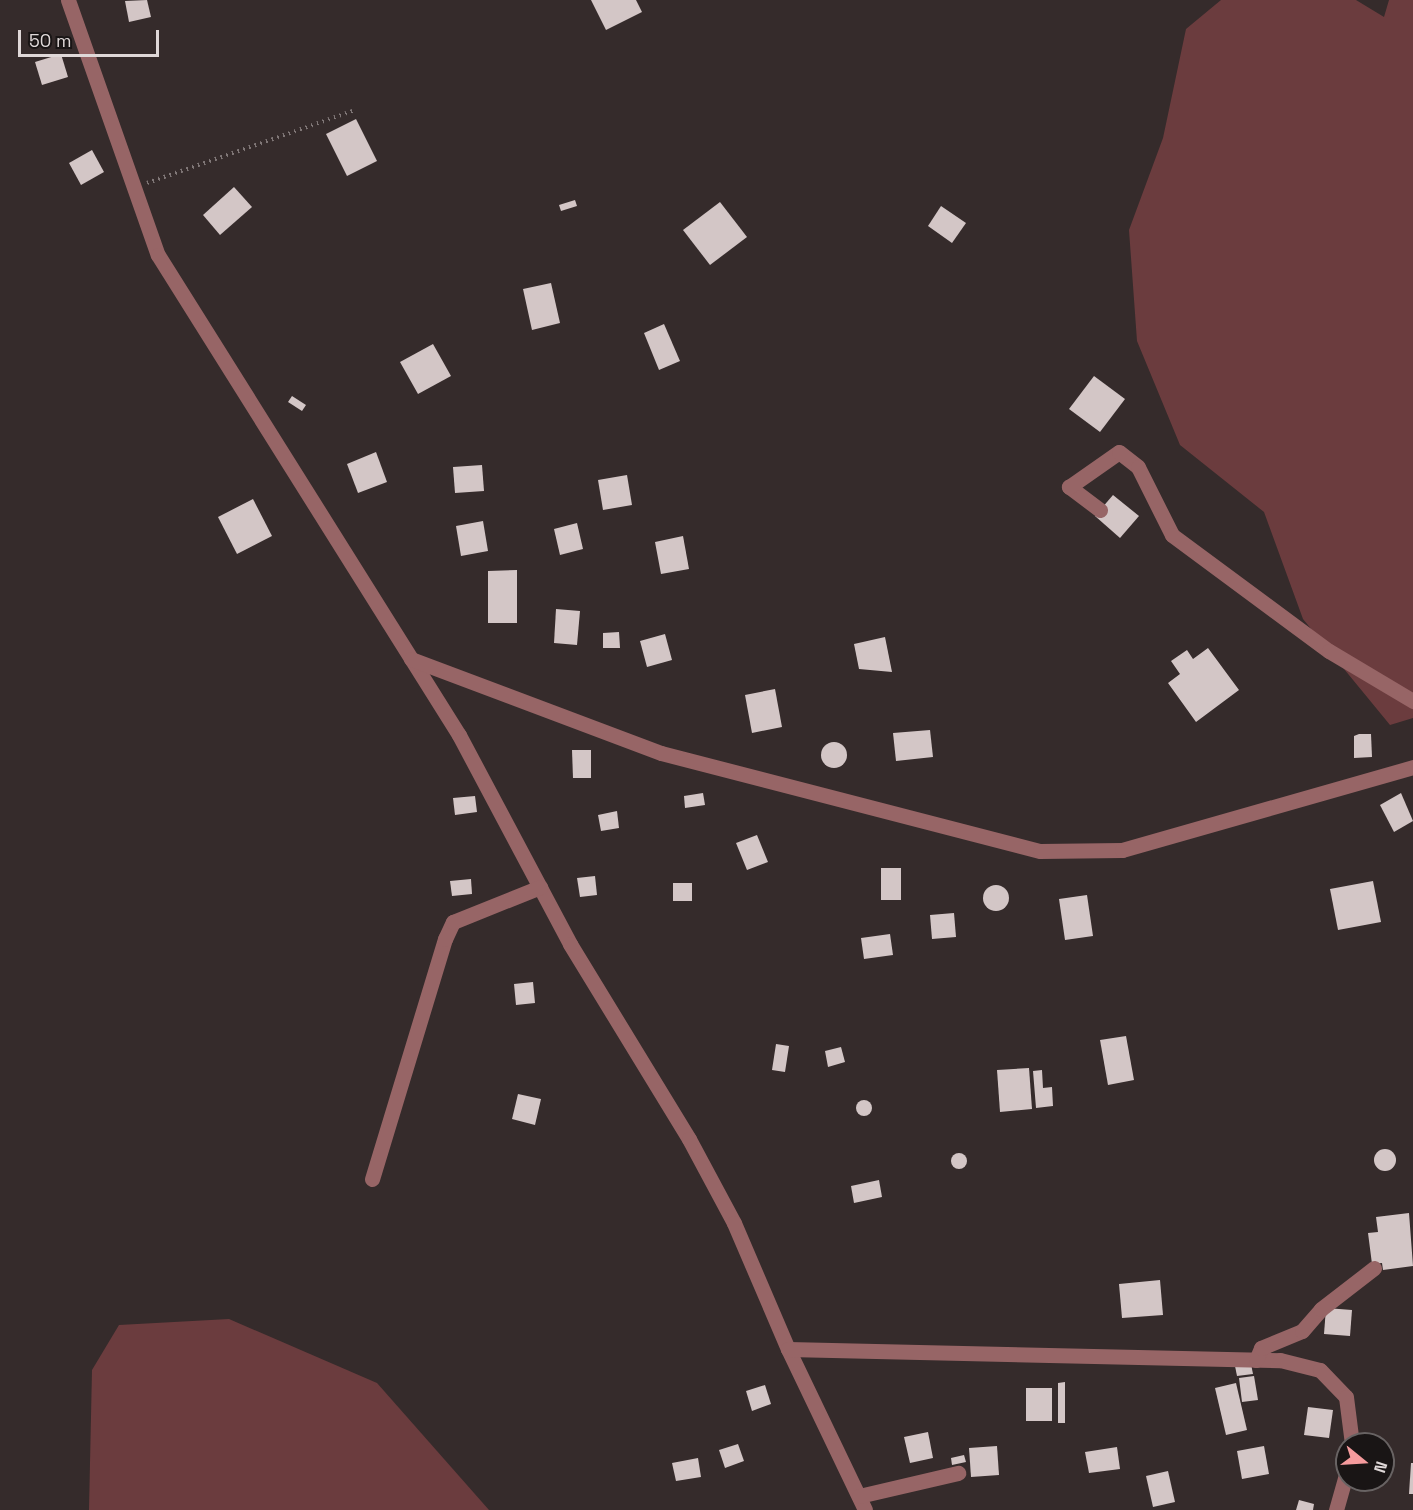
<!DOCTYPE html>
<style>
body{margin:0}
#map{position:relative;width:1413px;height:1510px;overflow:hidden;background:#352b2b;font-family:"Space Grotesk",sans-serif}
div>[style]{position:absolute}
.green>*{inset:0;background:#6b3c3e}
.building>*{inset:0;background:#d3c6c6}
.round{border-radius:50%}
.path>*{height:4px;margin-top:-2px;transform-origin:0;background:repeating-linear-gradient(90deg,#807777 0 1.5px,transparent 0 6px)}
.minor>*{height:15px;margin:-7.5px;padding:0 7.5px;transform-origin:7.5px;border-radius:7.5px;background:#976566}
span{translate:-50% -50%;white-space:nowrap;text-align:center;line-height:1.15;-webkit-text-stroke:6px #191515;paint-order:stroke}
.north{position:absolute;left:1335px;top:1432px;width:60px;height:60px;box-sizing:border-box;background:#191515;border:2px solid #686363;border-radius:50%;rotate:108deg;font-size:16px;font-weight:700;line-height:24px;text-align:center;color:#dfd8d8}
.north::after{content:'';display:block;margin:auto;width:21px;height:27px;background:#f59b9d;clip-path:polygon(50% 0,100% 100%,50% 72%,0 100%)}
.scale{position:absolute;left:18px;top:30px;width:141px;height:27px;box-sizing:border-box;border:3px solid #dfd8d8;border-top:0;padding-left:8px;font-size:18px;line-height:21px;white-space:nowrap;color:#dfd8d8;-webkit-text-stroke:4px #191515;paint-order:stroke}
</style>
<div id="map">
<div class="green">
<div style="clip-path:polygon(1221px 0,1356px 0,1384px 17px,1389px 0,1413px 0,1413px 718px,1390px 725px,1303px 619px,1264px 512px,1180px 445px,1137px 341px,1129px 230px,1163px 138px,1186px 29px)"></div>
<div style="clip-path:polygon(229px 1319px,377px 1383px,489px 1510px,89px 1510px,92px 1370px,119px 1325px)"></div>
</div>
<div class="building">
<div style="clip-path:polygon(147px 0,151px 17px,129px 22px,125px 1px)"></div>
<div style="clip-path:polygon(591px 0,636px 0,642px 12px,606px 30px)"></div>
<div style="clip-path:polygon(61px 54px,68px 77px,42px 85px,35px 62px)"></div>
<div style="clip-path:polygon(356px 119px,377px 161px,347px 176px,326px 134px)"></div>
<div style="clip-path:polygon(92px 150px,104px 172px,81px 185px,69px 163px)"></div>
<div style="clip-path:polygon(234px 187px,252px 207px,220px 235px,203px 215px)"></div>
<div style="clip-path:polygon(575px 200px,577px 206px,561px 211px,559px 205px)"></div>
<div style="clip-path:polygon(720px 202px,747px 237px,710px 265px,683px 230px)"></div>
<div style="clip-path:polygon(941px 206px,966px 223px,952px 243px,928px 226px)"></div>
<div style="clip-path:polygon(551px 283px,560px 323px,532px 330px,523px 289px)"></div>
<div style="clip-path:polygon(664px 324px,680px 361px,659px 370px,644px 333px)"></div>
<div style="clip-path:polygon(433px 344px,451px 376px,418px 394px,400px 362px)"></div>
<div style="clip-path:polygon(1094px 376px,1125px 399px,1100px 432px,1069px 409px)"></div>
<div style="clip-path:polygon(292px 396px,306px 405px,302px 411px,288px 402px)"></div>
<div style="clip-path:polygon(376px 452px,387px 482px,358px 493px,347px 464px)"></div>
<div style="clip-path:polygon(482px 465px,484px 491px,455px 493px,453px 467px)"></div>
<div style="clip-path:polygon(627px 475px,632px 505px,603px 510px,598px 480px)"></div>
<div style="clip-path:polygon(1113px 495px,1139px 516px,1120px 538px,1095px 516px)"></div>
<div style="clip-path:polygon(253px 499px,272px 536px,237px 554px,218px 517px)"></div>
<div style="clip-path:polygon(483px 521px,488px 551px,461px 556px,456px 526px)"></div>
<div style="clip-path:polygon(577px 523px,583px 549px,560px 555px,554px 529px)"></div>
<div style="clip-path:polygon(683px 536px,689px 569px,661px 574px,655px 542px)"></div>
<div style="clip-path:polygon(517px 570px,517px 623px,488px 623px,488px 571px)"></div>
<div style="clip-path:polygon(556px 609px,580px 611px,577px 645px,554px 643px)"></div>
<div style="clip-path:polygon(619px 632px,620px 648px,603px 648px,603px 633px)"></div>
<div style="clip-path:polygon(665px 634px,672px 660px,647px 667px,640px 641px)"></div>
<div style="clip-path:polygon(885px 637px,892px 672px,859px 669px,854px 644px)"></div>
<div style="clip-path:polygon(1208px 648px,1239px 690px,1196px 722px,1168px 683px,1180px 674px,1171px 661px,1187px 650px,1193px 659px)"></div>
<div style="clip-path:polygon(775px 689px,782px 727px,752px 733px,745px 695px)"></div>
<div style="clip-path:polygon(930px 730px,933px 757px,896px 761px,893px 733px)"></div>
<div style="clip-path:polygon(1359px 734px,1371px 734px,1372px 757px,1354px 758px,1354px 736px)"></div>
<div class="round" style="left:821px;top:742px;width:26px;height:26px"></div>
<div style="clip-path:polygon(572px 750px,591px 750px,591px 778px,573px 778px)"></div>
<div style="clip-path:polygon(703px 793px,705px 805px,685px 808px,684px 796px)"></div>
<div style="clip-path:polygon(1401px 793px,1413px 821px,1394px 832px,1380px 805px)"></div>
<div style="clip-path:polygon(475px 796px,477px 812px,455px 815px,453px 798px)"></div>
<div style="clip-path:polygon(617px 811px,619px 828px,601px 831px,598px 815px)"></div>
<div style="clip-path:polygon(757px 835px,768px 862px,747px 870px,736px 843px)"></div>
<div style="clip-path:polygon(881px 868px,901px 868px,901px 900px,881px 900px)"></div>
<div style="clip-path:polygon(595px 876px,597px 895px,580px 897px,577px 878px)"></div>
<div style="clip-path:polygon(471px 879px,472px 894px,452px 896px,450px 881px)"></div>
<div style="clip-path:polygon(1373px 881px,1381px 922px,1338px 930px,1330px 889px)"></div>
<div style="clip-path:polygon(673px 883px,692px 883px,692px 901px,673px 901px)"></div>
<div class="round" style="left:983px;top:885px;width:26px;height:26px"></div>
<div style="clip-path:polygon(1087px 895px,1093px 936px,1065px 940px,1059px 899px)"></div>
<div style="clip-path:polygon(954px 913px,956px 937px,932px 939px,930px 915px)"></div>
<div style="clip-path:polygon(890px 934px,893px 955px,864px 959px,861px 938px)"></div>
<div style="clip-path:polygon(533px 982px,535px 1003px,516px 1005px,514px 984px)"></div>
<div style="clip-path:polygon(1126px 1036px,1134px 1080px,1108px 1085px,1100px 1040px)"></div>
<div style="clip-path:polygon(776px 1044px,789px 1046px,785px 1072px,772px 1070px)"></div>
<div style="clip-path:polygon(841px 1047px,845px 1062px,828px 1067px,825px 1051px)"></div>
<div style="clip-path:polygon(1029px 1068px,1032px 1109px,1000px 1112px,997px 1070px)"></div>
<div style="clip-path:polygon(1042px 1070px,1043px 1088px,1052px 1087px,1053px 1106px,1036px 1108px,1033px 1071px)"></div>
<div style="clip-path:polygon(518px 1094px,541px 1099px,535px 1125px,512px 1119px)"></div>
<div class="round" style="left:856px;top:1100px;width:16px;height:16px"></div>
<div class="round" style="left:1374px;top:1149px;width:22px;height:22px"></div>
<div class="round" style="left:951px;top:1153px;width:16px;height:16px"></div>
<div style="clip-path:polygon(879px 1180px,882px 1197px,854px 1203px,851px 1186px)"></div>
<div style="clip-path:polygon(1409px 1213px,1413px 1266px,1383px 1270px,1382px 1263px,1372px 1264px,1368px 1233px,1378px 1232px,1376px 1217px)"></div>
<div style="clip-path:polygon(1160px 1280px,1163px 1315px,1122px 1318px,1119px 1284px)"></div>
<div style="clip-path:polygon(1326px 1308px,1352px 1310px,1350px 1336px,1324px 1334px)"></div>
<div style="clip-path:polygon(1251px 1364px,1253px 1374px,1237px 1376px,1235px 1366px)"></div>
<div style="clip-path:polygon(1254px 1376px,1258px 1400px,1242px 1402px,1239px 1378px)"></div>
<div style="clip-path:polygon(1065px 1382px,1065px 1423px,1058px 1423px,1058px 1383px)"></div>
<div style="clip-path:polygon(1236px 1383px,1247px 1430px,1226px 1435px,1215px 1388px)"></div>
<div style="clip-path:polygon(765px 1385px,771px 1404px,752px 1411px,746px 1391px)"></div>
<div style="clip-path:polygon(1026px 1388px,1052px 1388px,1052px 1421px,1026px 1421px)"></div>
<div style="clip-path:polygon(1308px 1407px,1333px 1410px,1329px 1438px,1304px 1435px)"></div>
<div style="clip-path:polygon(928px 1432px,933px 1458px,910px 1463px,904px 1437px)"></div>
<div style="clip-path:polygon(738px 1444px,744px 1461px,725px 1468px,719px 1450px)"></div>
<div style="clip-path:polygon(997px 1446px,999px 1475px,971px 1477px,969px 1448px)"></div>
<div style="clip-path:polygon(1264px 1446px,1269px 1474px,1242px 1479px,1237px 1451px)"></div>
<div style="clip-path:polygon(1117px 1447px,1120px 1469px,1089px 1473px,1085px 1452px)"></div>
<div style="clip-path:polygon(964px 1455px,966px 1462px,952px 1465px,951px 1458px)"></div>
<div style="clip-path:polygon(698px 1458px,701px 1477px,676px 1481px,672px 1463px)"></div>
<div style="clip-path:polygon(1411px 1463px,1413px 1463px,1413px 1494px,1409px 1494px)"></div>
<div style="clip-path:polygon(1168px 1471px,1175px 1502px,1153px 1507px,1146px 1476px)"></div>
<div style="clip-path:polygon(1299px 1500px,1314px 1504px,1313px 1510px,1296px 1510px)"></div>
</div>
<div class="path">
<div style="left:147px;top:183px;width:218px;rotate:-19.3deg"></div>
</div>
<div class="minor">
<div style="left:68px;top:0;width:270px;rotate:70.6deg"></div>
<div style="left:158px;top:255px;width:567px;rotate:57.91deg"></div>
<div style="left:459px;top:735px;width:237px;rotate:62deg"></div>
<div style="left:570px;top:944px;width:228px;rotate:58.6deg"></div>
<div style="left:689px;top:1139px;width:95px;rotate:61.8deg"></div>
<div style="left:734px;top:1223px;width:137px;rotate:66.8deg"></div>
<div style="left:788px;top:1349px;width:178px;rotate:64.4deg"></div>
<div style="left:1100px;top:510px;width:39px;rotate:-143deg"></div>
<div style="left:1069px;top:487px;width:61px;rotate:-35deg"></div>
<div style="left:1119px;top:452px;width:24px;rotate:38deg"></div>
<div style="left:1138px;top:467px;width:76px;rotate:63.4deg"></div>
<div style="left:1172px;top:535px;width:195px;rotate:36.5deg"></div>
<div style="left:1329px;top:651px;width:98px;rotate:30.8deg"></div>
<div style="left:411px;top:659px;width:267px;rotate:20.6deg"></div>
<div style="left:661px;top:753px;width:391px;rotate:14.5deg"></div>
<div style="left:1040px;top:851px;width:82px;rotate:-0.7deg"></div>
<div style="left:1122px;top:850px;width:303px;rotate:-15.9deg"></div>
<div style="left:372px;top:1179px;width:251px;rotate:-73.1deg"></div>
<div style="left:445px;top:939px;width:19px;rotate:-65deg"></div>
<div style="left:453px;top:922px;width:94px;rotate:-21.9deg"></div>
<div style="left:788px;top:1349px;width:492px;rotate:1.3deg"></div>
<div style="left:1280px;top:1360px;width:41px;rotate:14deg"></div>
<div style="left:1320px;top:1370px;width:37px;rotate:46deg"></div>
<div style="left:1346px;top:1397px;width:47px;rotate:82.7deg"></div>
<div style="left:1256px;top:1360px;width:13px;rotate:-67deg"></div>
<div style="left:1261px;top:1348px;width:44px;rotate:-22.5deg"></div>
<div style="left:1302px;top:1331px;width:29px;rotate:-49deg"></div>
<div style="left:1321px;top:1309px;width:67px;rotate:-37.7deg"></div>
<div style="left:859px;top:1496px;width:102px;rotate:-13.1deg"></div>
<div style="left:1336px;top:1510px;width:41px;rotate:-74.2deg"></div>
</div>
<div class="north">N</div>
<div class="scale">50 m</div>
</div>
